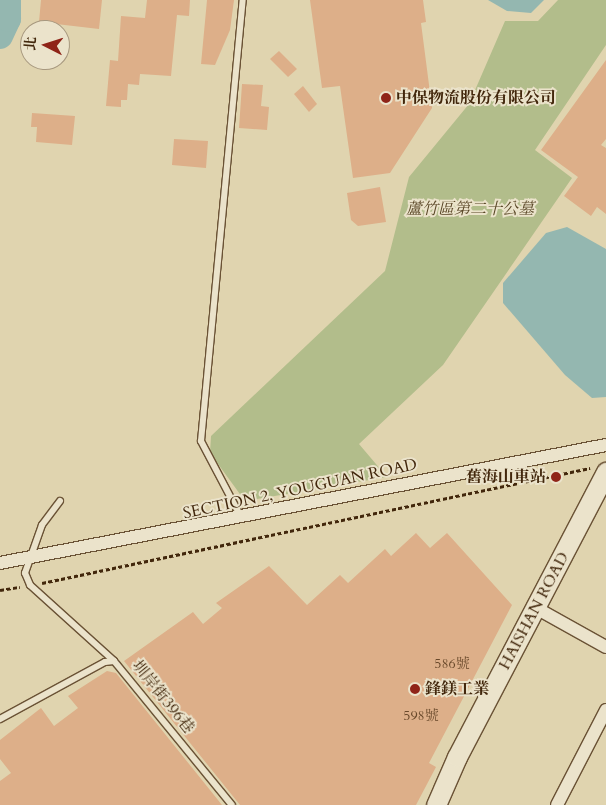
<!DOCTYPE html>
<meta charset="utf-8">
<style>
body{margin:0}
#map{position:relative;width:606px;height:805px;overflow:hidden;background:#e0d4af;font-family:Cardo,"Noto Serif TC",serif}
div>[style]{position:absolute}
.green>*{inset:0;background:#b2bd8b}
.water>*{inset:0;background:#94b7b0}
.river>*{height:26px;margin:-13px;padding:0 13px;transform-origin:13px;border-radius:13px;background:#94b7b0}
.building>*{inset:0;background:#ddaf89}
.path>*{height:2.5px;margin-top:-1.25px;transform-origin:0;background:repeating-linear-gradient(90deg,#42270c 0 4px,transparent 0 6.5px)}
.roads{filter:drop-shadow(1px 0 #6a5235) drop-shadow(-1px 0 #6a5235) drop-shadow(0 1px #6a5235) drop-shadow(0 -1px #6a5235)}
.lane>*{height:6px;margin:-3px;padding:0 3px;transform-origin:3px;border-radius:3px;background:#ebe3cb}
.street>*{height:12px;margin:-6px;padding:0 6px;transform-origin:6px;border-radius:6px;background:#ebe3cb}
.secondary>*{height:19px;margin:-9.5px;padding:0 9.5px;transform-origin:9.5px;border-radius:9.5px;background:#ebe3cb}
.dots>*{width:14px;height:14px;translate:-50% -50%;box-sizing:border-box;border:2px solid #ebe3cb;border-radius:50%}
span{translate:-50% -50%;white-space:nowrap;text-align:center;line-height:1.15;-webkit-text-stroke:4px #ebe3cb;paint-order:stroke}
.number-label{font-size:14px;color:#69492b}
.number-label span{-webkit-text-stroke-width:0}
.poi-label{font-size:16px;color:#42270c;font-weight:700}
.left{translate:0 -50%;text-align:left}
.right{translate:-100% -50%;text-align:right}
.park-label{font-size:16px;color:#584525;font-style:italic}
.street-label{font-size:16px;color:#42270c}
.north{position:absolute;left:20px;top:20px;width:50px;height:50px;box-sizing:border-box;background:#ebe3cb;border:1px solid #a7987f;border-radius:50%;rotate:275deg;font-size:14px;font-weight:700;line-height:20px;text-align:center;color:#42270c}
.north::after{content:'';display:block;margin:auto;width:18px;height:22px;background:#8f2418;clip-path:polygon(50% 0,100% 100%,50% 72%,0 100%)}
</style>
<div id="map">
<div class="green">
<div style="clip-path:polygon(558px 0,606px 0,606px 45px,535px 150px,572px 178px,443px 365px,359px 444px,387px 477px,245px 501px,210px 453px,211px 436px,385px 271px,409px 177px,469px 104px,505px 21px,538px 21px)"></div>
</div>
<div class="water">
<div style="clip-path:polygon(488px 0,544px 0,531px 13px,507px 11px)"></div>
<div style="clip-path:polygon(567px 227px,606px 249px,606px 397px,592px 398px,565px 375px,503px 303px,503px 283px,546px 233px)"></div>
</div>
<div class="river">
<div style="left:0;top:36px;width:19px;rotate:-65deg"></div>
<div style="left:8px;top:19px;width:19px;rotate:-90deg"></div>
</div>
<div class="building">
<div style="clip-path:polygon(41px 0,102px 0,99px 29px,39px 22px)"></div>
<div style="clip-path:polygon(147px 0,190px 0,189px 16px,177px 15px,171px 76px,140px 74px,139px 85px,128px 84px,127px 100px,121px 100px,121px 107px,106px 106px,110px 60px,118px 61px,121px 16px,145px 18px)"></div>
<div style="clip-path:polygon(207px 0,234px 0,230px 30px,215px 65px,201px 64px)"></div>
<div style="clip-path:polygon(310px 0,423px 0,426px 22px,421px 23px,432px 108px,390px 173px,353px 178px,340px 86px,322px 88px)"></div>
<div style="clip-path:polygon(279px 51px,297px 69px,288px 77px,270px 59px)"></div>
<div style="clip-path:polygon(606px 60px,606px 139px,601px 145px,606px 148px,606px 214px,597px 207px,591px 216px,564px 196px,578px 177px,541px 150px)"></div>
<div style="clip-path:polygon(242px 84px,263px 85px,261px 106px,269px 107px,267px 130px,239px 128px)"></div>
<div style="clip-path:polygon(303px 86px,317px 104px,309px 112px,294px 94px)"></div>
<div style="clip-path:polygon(32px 113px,75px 116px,72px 145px,36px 142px,37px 127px,31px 127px)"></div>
<div style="clip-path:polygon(174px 139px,208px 141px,206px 168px,172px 165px)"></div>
<div style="clip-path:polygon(380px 187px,386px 222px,358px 226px,351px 220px,347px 193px)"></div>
<div style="clip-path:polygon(416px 533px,430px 548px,447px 533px,512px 605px,429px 763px,436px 767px,416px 805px,240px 805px,124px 661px,193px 612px,203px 624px,222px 608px,216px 603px,269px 566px,307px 605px,340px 575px,348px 583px,385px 549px,391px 556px)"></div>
<div style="clip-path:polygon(107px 671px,116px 673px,222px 805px,0 805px,0 781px,11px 773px,0 759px,0 740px,41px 708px,54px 726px,78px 708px,68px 696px)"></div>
</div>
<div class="path">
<div style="left:42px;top:583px;width:560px;rotate:-11.85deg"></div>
<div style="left:0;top:590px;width:20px;rotate:-9deg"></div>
</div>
<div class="roads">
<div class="lane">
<div style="left:60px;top:501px;width:30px;rotate:127deg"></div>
<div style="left:42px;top:525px;width:51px;rotate:109.5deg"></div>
<div style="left:25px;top:573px;width:13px;rotate:67deg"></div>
<div style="left:30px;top:585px;width:113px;rotate:42.1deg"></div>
<div style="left:241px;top:517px;width:86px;rotate:-117.8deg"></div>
<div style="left:201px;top:441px;width:443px;rotate:-84.6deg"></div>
<div style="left:0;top:719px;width:119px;rotate:-28.5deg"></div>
<div style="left:105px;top:662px;width:9px;rotate:-6deg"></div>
<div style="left:114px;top:661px;width:186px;rotate:50.7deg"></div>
</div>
<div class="street">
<div style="left:0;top:563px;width:617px;rotate:-11.02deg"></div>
<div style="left:536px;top:608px;width:80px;rotate:29.1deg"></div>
<div style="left:557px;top:805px;width:107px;rotate:-62.7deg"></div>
</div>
<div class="secondary">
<div style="left:436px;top:805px;width:52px;rotate:-66.4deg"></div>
<div style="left:457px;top:757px;width:322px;rotate:-62.4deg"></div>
</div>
</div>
<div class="dots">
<div style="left:386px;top:98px;background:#8f2418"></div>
<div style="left:556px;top:477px;background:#8f2418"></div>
<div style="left:415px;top:689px;background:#8f2418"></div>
</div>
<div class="number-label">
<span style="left:452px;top:664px">586號</span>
<span style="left:421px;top:716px">598號</span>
</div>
<div class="poi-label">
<span class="left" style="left:396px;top:98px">中保物流股份有限公司</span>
<span class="right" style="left:546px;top:477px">舊海山車站</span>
<span class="left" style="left:425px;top:689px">鋒鎂工業</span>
</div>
<div class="park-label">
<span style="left:470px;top:209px">蘆竹區第二十公墓</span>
</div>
<div class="street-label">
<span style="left:300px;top:489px;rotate:-12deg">SECTION 2, YOUGUAN ROAD</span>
<span style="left:534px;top:611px;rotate:-62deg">HAISHAN ROAD</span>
<span style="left:163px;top:697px;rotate:51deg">圳岸街396巷</span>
</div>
<div class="north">北</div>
</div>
